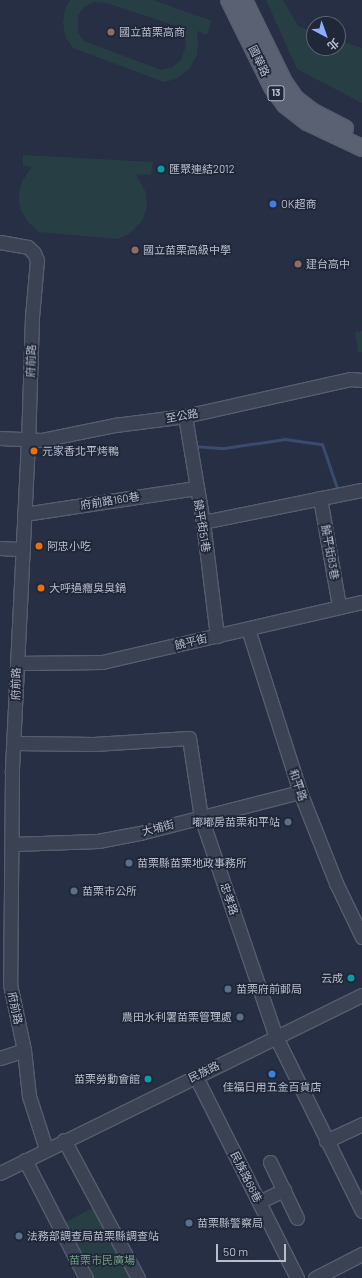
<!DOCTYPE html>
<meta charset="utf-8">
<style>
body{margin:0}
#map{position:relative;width:362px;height:1278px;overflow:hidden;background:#262f44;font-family:Barlow,"Noto Sans TC",sans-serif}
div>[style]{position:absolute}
.green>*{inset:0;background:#283e45}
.stream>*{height:3px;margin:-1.5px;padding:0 1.5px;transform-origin:1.5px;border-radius:1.5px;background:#3b4b6d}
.roads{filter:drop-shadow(1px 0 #565d6e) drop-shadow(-1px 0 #565d6e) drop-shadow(0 1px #565d6e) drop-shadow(0 -1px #565d6e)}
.minor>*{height:13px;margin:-6.5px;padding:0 6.5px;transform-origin:6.5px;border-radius:6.5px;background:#3a4253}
.major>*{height:16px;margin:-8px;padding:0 8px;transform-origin:8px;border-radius:8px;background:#596173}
.dots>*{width:11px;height:11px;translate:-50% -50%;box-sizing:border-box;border:2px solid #1f2739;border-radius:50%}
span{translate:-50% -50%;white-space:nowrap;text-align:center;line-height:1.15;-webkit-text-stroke:3.5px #1f2739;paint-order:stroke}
.shield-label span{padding:1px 3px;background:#1f2739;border:1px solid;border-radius:3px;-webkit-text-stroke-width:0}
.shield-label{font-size:10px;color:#b8becd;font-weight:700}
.poi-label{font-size:11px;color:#b8becd}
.left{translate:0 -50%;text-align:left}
.right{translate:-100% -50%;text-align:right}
.street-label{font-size:11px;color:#b8becd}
.park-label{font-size:11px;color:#6e9f7f}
.north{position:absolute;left:306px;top:16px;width:40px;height:40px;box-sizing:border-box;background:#1f2739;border:1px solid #5c6374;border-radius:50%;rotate:139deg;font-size:11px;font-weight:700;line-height:16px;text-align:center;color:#b8becd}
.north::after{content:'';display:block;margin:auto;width:14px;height:18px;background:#8eacfc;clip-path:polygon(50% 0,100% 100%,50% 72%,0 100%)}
.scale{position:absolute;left:216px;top:1244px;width:70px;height:18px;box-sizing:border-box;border:2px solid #b8becd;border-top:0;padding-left:5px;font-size:12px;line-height:14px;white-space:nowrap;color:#b8becd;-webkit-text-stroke:3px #1f2739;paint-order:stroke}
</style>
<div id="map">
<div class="green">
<div style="clip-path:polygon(evenodd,70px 0,153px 0,212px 21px,207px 35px,198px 31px,197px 33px,198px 40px,197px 55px,190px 68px,176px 79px,164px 82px,73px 48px,65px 36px,63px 22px,65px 9px,70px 0,94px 2px,106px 3px,177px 26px,184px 34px,186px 45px,181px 60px,172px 67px,161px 70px,84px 41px,78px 32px,78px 16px,84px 7px,94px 2px)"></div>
<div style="clip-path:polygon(266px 0,283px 0,298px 26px,314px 32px,314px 48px,338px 48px,338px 40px,362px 48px,362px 103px,297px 69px)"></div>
<div style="clip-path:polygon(23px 155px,153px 162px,151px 175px,136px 174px,146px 193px,147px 208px,142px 221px,129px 234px,117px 239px,39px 232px,28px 222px,21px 210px,19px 202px,19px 195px,22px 181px,32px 167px,23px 166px)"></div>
<div style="clip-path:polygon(362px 331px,362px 352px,358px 352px,355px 332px)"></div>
<div style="clip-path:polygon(94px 1207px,132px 1278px,91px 1278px,64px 1223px)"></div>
</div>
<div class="stream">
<div style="left:193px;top:446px;width:31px;rotate:4deg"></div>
<div style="left:224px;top:448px;width:62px;rotate:-8.4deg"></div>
<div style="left:285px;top:439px;width:37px;rotate:8deg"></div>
<div style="left:322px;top:444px;width:46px;rotate:71.2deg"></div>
</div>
<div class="roads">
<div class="minor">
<div style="left:0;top:242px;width:28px;rotate:10deg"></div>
<div style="left:28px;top:247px;width:8px;rotate:45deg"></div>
<div style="left:34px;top:253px;width:8px;rotate:67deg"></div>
<div style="left:37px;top:260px;width:57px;rotate:95deg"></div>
<div style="left:32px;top:317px;width:124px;rotate:91.8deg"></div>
<div style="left:28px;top:441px;width:332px;rotate:92.8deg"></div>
<div style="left:12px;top:773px;width:211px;rotate:90.5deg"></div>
<div style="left:10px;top:984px;width:67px;rotate:78deg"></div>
<div style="left:24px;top:1050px;width:46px;rotate:83.8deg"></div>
<div style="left:29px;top:1096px;width:56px;rotate:72.2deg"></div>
<div style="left:185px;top:416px;width:108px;rotate:80.4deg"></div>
<div style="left:203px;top:522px;width:115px;rotate:83deg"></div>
<div style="left:0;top:438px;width:41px;rotate:2.8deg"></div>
<div style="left:41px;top:440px;width:76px;rotate:-11.5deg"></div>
<div style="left:115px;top:425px;width:71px;rotate:-7.3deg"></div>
<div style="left:185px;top:416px;width:170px;rotate:-12.6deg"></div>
<div style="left:351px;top:379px;width:11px;rotate:5deg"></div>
<div style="left:320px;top:498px;width:110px;rotate:80deg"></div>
<div style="left:24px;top:514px;width:174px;rotate:-8.6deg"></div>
<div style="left:203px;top:522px;width:162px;rotate:-11.4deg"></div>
<div style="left:0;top:548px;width:22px;rotate:3deg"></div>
<div style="left:248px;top:629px;width:171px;rotate:72.3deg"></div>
<div style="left:300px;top:792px;width:98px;rotate:68.4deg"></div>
<div style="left:336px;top:883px;width:60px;rotate:64.3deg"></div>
<div style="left:17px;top:663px;width:85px;rotate:-0.7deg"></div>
<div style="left:102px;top:662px;width:267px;rotate:-13deg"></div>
<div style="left:15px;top:743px;width:79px;rotate:0.7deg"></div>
<div style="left:94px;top:744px;width:95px;rotate:-3.6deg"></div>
<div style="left:189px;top:738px;width:80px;rotate:81.4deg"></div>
<div style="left:201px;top:817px;width:232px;rotate:71.2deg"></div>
<div style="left:276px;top:1037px;width:194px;rotate:63.7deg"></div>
<div style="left:13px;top:844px;width:85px;rotate:-2deg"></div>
<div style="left:98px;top:841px;width:43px;rotate:-10.8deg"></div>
<div style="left:140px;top:833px;width:165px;rotate:-14.4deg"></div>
<div style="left:0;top:1058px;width:25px;rotate:-18deg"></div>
<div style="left:196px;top:1077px;width:225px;rotate:63.3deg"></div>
<div style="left:64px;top:1140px;width:157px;rotate:61.8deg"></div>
<div style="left:326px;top:1141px;width:40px;rotate:-25deg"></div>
<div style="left:25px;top:1160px;width:133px;rotate:62.7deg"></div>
<div style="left:270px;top:1162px;width:62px;rotate:64.3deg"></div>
<div style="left:0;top:1173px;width:403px;rotate:-26.2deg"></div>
<div style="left:259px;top:1202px;width:28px;rotate:-26deg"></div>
<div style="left:315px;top:1278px;width:53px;rotate:-27.1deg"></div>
</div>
<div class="major">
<div style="left:229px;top:0;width:97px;rotate:63.7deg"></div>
<div style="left:272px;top:87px;width:22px;rotate:54deg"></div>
<div style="left:285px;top:105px;width:28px;rotate:38deg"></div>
<div style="left:307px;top:122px;width:61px;rotate:25.3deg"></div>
<div style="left:244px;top:0;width:91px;rotate:64deg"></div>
<div style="left:284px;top:82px;width:19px;rotate:55deg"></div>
<div style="left:295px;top:98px;width:23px;rotate:38deg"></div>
<div style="left:313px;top:112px;width:36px;rotate:27deg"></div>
</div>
</div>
<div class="dots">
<div style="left:111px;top:32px;background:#8d6e63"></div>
<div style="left:161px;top:169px;background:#0f9aa8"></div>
<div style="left:273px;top:204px;background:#3f7fe0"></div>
<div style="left:135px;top:250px;background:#8d6e63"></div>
<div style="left:298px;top:264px;background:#8d6e63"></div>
<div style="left:34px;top:451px;background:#e8710a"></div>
<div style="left:39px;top:546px;background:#e8710a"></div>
<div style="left:41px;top:588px;background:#e8710a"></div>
<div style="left:288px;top:822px;background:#5c6f8a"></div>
<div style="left:129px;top:863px;background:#5c6f8a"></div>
<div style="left:74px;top:891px;background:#5c6f8a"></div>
<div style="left:351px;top:978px;background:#0f9aa8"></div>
<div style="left:228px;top:989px;background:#5c6f8a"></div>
<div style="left:240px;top:1017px;background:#5c6f8a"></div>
<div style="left:272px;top:1074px;background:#3f7fe0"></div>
<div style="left:148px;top:1079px;background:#0f9aa8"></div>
<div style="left:189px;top:1223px;background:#5c6f8a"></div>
<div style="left:19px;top:1236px;background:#5c6f8a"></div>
</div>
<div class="shield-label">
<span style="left:276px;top:93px">13</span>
</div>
<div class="poi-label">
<span class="left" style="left:119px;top:32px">國立苗栗高商</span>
<span class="left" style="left:169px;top:169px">匯聚連結2012</span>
<span class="left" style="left:281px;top:204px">OK超商</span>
<span class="left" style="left:143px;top:250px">國立苗栗高級中學</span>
<span class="left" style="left:306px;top:264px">建台高中</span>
<span class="left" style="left:42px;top:451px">元家香北平烤鴨</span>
<span class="left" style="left:47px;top:546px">阿忠小吃</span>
<span class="left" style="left:49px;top:588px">大呼過癮臭臭鍋</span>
<span class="right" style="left:280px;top:822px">嘟嘟房苗栗和平站</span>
<span class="left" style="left:137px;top:863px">苗栗縣苗栗地政事務所</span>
<span class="left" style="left:82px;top:891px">苗栗市公所</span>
<span class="right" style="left:343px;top:978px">云成</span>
<span class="left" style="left:236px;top:989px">苗栗府前郵局</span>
<span class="right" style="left:232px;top:1017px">農田水利署苗栗管理處</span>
<span class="right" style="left:140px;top:1079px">苗栗勞動會館</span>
<span style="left:272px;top:1087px">佳福日用五金百貨店</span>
<span class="left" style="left:197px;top:1223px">苗栗縣警察局</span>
<span class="left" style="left:27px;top:1236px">法務部調查局苗栗縣調查站</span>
</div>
<div class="street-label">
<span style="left:259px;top:61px;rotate:64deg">國華路</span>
<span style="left:31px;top:361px;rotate:-88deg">府前路</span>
<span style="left:182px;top:416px;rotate:-10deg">至公路</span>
<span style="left:110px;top:501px;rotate:-9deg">府前路160巷</span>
<span style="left:202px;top:526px;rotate:81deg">饒平街51巷</span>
<span style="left:330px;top:552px;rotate:80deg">饒平街83巷</span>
<span style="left:191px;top:642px;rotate:-13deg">饒平街</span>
<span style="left:16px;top:684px;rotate:-89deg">府前路</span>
<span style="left:298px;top:785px;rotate:71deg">和平路</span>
<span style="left:158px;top:828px;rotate:-15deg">大埔街</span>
<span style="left:229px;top:899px;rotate:71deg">忠孝路</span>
<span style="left:15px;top:1008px;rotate:78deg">府前路</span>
<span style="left:204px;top:1072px;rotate:-26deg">民族路</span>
<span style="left:246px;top:1177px;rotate:63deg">民族路66巷</span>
</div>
<div class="park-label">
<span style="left:102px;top:1260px">苗栗市民廣場</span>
</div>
<div class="north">北</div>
<div class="scale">50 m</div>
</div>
